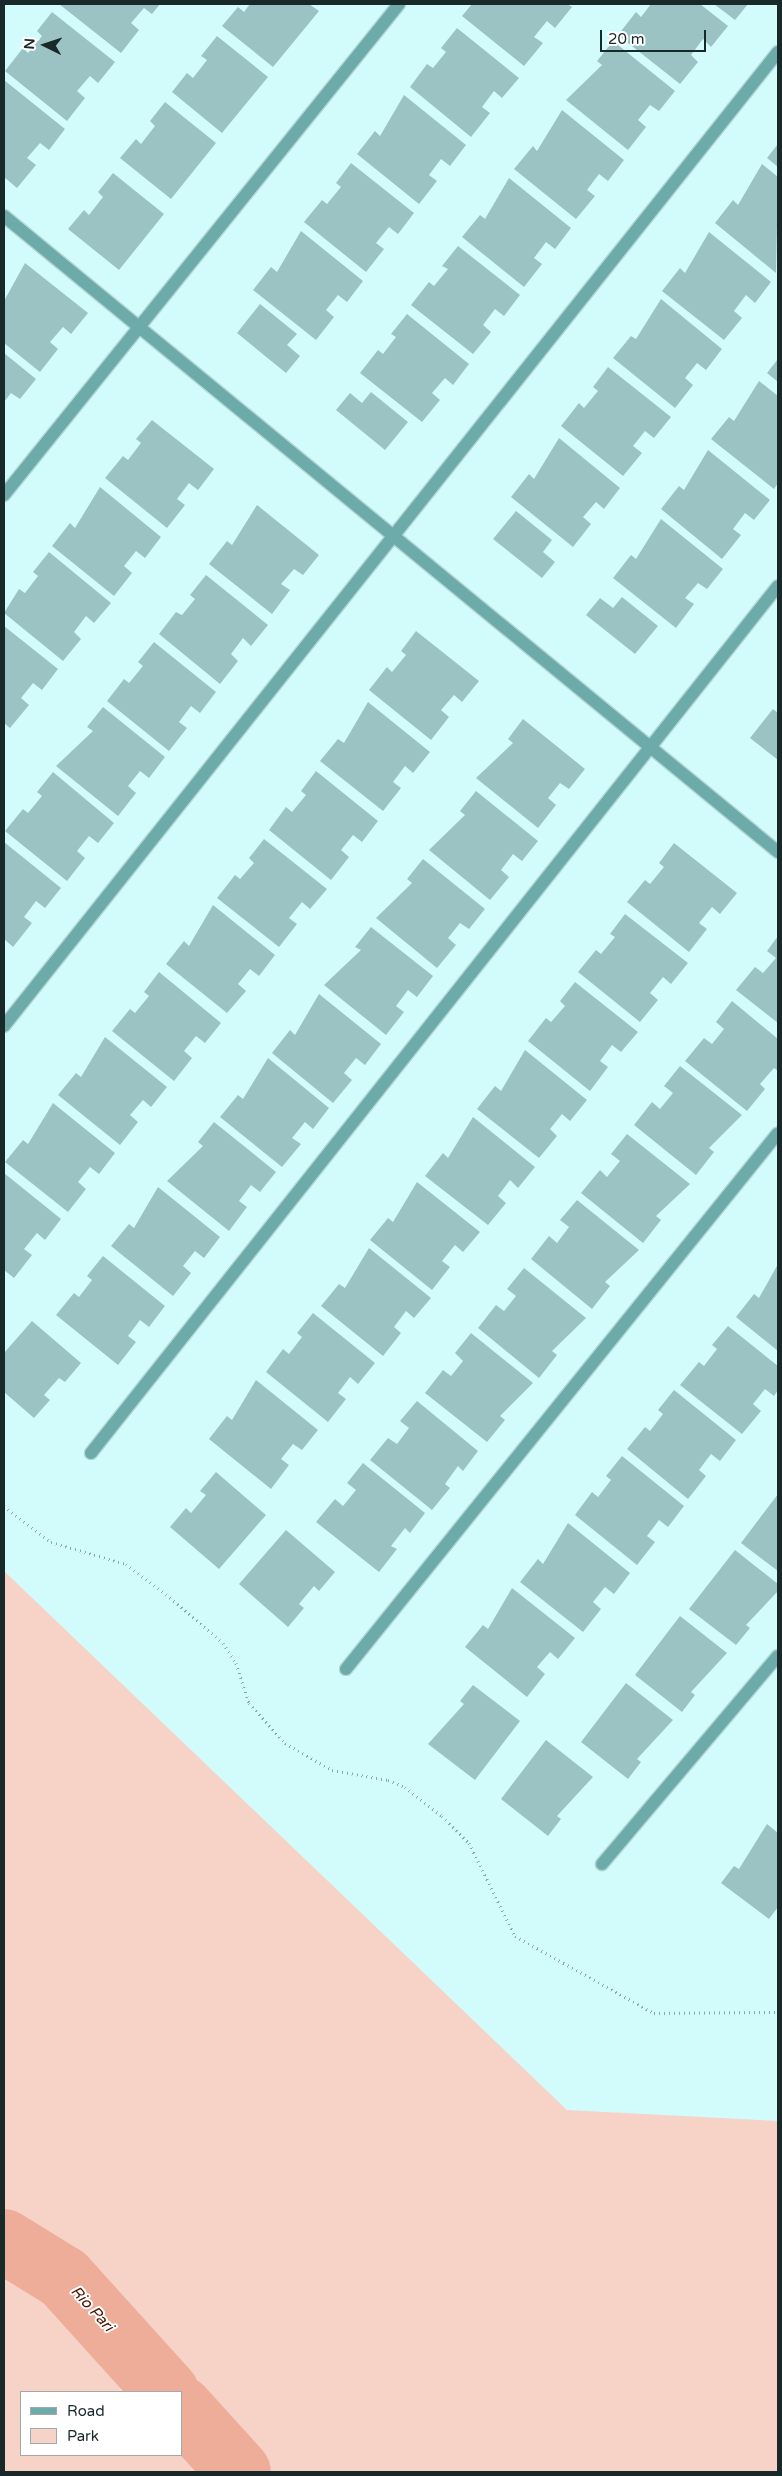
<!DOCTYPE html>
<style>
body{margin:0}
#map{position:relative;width:782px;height:2476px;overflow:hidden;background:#d2fcfb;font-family:"Varela Round",sans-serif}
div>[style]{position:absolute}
.green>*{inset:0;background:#f7d2c7}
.river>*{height:64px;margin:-32px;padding:0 32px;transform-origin:32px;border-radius:32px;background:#eead98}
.building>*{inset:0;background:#9bc3c3}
.path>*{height:3px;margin-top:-1.5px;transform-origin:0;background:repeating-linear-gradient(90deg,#88a8a7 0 1px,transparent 0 5px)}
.roads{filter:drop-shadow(1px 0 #b1d6d5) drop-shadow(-1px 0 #b1d6d5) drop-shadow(0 1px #b1d6d5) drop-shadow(0 -1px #b1d6d5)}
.minor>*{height:12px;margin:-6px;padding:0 6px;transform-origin:6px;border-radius:6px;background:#6dabab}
span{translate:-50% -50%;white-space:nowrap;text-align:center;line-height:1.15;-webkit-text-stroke:4px #fff;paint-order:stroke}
.water-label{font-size:15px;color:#4c1301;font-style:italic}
.frame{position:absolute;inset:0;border:5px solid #192929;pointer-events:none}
.legend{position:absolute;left:20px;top:2391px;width:162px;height:65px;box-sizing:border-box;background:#fff;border:1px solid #a3a9a9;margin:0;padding:6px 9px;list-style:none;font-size:15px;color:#192929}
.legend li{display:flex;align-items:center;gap:10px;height:25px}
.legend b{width:25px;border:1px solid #a3a9a9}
.north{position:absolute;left:20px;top:20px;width:50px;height:50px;-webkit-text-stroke:4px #fff;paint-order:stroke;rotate:274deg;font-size:14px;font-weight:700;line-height:20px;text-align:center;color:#192929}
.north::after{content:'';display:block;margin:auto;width:18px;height:22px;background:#192929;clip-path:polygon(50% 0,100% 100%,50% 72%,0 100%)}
.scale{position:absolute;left:600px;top:30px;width:106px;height:22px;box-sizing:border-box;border:2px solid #192929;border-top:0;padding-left:6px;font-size:15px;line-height:18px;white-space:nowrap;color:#192929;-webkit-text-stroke:4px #fff;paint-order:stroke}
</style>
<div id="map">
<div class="green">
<div style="clip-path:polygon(evenodd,4px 1571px,567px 2110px,778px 2121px,778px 2472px,4px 2472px,4px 1571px,21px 2392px,181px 2392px,181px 2455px,21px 2455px,21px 2392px)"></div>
</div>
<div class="river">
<div style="left:4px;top:2241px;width:70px;rotate:31.7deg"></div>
<div style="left:64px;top:2278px;width:154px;rotate:47.9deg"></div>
<div style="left:181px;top:2408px;width:86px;rotate:47.8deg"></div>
</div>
<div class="building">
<div style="clip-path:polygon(59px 4px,160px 4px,152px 14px,144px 8px,131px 23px,139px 30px,121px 53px)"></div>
<div style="clip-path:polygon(250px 4px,309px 4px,319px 11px,273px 67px,222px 26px,238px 7px,244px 12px)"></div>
<div style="clip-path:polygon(472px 4px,567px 4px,572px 7px,555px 28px,547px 21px,534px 37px,543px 43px,524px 66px,462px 16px)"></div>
<div style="clip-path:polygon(651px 4px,700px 4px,728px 26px,711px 47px,703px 39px,691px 55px,698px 62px,680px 84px,618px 35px,636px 12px,641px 17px)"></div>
<div style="clip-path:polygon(714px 4px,748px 4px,735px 20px)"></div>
<div style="clip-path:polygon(52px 12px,115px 62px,98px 83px,90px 76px,77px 91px,85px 98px,67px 121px,5px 71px,23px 48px,28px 53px,42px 36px,37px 31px)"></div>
<div style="clip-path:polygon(457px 28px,519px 78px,502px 98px,494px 91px,482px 107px,490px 113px,471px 137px,410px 87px,427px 64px,433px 68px,446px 52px,441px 48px)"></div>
<div style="clip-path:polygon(217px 36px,268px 77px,222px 133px,172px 92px,187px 73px,193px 78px,207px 60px,201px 56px)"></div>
<div style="clip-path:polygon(613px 41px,675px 91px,659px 111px,650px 105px,638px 120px,646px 127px,628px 150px,566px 100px,602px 65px,597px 61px)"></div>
<div style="clip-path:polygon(4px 80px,65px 129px,49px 150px,40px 143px,27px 158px,36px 165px,17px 188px,4px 177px)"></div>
<div style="clip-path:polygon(404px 95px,466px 145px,450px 166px,441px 159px,429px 175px,437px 181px,419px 204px,357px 154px,375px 131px,380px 136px)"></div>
<div style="clip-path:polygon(165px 102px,216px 143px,171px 199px,120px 158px,136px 139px,141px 144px,155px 126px,150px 121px)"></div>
<div style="clip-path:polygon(562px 110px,624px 160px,608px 181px,599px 174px,587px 190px,595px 196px,576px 219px,514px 169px,533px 146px,537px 151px)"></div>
<div style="clip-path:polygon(778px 144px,778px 167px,767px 158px)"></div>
<div style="clip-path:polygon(351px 163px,414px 213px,398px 234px,389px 227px,376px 243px,384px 249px,366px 272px,304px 222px,322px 200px,327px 204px,341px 187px,336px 183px)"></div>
<div style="clip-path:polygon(762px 164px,778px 177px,776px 273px,715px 223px,733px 200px,738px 205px)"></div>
<div style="clip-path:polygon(113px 173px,164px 214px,119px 270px,68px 229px,84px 210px,89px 215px,103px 197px,98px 192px)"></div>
<div style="clip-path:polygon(509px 178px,571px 228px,555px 249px,546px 242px,534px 258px,542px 264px,524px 287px,462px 237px,480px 215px,485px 219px)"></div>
<div style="clip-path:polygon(301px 231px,363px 281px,347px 302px,338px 295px,326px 310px,334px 317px,316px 340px,253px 290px,271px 267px,277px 272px)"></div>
<div style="clip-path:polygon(709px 232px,771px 282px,755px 303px,746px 295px,734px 311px,742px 318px,724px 340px,662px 291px,680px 268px,685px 273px)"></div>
<div style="clip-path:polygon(458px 246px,520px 295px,504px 316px,495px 309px,483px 325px,491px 332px,473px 354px,411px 305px,429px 282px,434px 286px,448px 269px,442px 266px)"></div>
<div style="clip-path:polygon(25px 263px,88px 313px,71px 334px,63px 327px,50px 342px,58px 349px,40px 372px,4px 343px,4px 301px)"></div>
<div style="clip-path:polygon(661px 299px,722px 349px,706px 370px,697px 363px,685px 378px,693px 385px,675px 408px,613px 358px,631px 336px,636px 339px)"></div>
<div style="clip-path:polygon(260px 304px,297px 334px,287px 345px,300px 356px,286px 373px,237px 333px)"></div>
<div style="clip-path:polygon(407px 314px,469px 364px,453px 385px,445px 378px,432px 393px,440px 400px,422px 422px,360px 373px,378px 350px,383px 354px,396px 337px,391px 334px)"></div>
<div style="clip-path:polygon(4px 353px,36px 379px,20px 399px,11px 393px,4px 402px)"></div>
<div style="clip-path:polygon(778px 359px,778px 382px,767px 373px)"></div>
<div style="clip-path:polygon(608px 367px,671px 417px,654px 438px,645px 431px,633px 446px,642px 453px,623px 476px,561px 426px,579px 403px,584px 408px,598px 391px,593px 387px)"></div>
<div style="clip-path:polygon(759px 381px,778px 396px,778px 483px,774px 489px,711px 439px,729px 417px,734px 421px)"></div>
<div style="clip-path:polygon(371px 392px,408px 422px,385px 450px,336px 410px,350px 393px,362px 403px)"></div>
<div style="clip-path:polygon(152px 420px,214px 469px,198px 490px,189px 483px,177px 499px,185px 505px,167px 528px,105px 478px,123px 456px,128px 460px,141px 443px,136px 439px)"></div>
<div style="clip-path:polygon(559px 438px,620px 488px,604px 509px,596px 502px,583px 517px,591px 524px,573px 547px,511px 497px,529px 474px,534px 479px)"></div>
<div style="clip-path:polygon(708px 450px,770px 500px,754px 520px,745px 513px,733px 529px,741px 535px,722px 559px,661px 509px,679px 486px,684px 490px)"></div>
<div style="clip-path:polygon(100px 487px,161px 537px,145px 558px,136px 551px,124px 566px,132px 573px,114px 596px,52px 546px,70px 523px,75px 528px)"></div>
<div style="clip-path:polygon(257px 505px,319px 555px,303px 575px,294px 569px,281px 584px,290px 590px,272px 614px,209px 564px,227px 541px,232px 545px)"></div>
<div style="clip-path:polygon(516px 511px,552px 540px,543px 552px,555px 562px,542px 578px,493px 539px)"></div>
<div style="clip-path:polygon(661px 519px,723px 569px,707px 589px,698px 583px,685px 598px,694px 604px,676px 628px,613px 578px,631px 555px,636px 559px)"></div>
<div style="clip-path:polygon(49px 552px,111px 603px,94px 623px,86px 616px,74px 632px,81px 639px,63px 661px,4px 613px,19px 589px,25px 593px,38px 576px,33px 572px)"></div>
<div style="clip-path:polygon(206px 575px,268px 625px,251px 646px,243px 638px,231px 654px,238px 661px,220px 684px,159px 634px,176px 612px,182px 615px,195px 599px,190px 595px)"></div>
<div style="clip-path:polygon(622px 597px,658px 626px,635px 654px,586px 615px,600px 598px,613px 608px)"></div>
<div style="clip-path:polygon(4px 626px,58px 669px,42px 690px,33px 683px,21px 698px,29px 705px,10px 728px,4px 723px)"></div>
<div style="clip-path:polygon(416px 631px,479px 681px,462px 702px,454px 695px,441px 710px,449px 717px,431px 740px,369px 690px,387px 667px,392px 672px,406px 655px,401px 651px)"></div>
<div style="clip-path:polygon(154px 642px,216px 692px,200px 713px,191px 706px,179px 722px,187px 728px,169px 751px,107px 701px,124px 679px,129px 683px,143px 666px,138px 662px)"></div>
<div style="clip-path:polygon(368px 702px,430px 752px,413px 773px,405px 766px,393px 782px,401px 788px,383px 811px,320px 761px,338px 739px,344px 743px)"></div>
<div style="clip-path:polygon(103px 707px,165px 757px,149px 778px,140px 771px,128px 786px,136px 793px,118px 816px,56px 766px,93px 731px,87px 727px)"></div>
<div style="clip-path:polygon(773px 709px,778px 713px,778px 760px,750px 738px)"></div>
<div style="clip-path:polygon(523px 719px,585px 769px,569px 789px,560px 783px,548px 798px,556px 805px,538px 828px,476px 778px,513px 743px,508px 739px)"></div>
<div style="clip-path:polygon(316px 771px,378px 821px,362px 842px,353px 835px,341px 850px,349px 857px,331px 880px,269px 830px,286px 807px,292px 812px,306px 795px,301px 791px)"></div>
<div style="clip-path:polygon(53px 772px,114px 823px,98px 843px,89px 836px,77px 851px,85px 858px,67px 881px,5px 831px,23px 809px,28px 813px,42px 796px,37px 792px)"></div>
<div style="clip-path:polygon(476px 791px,538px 841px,522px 861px,513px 854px,501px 870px,509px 877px,490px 900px,429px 850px,465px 815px,460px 811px)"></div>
<div style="clip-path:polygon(264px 839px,327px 889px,310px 909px,302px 902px,289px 918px,297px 924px,279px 947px,217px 898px,235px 875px,240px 879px,254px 863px,249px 858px)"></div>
<div style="clip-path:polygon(4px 842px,61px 888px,45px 908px,36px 901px,24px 917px,32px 923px,13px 947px,4px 939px)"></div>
<div style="clip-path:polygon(674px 843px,737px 893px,720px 914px,712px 907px,699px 923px,707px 929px,689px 952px,627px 902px,645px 880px,650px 884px,664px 867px,659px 863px)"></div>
<div style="clip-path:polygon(423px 859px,485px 909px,469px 929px,460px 923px,448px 938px,456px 945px,437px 968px,376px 918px,412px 883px,407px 879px)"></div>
<div style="clip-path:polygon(213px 905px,275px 955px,259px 976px,250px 969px,238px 984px,246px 991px,227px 1013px,166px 964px,184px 941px,189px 946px)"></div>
<div style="clip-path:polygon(625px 914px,688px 963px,671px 984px,663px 977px,650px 993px,658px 1000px,640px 1022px,578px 972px,596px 950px,601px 954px,615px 937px,610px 934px)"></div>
<div style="clip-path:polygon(371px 927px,433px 976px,417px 997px,408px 990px,396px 1006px,404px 1012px,386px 1035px,324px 985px,361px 950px,355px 947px)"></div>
<div style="clip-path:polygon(778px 936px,778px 1023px,736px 990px,755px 967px,763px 973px,776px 958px,767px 951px)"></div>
<div style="clip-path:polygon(159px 972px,221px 1023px,205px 1043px,196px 1036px,184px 1051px,192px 1058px,174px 1081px,112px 1031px,130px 1009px,135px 1013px,149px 996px,144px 992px)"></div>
<div style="clip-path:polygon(575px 982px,638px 1032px,621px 1052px,612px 1045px,600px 1061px,608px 1067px,590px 1091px,528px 1041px,546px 1018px,551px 1022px,565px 1006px,560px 1001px)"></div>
<div style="clip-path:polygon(319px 994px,381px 1044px,365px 1065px,356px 1058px,344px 1073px,352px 1080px,333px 1103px,272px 1053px,290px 1030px,295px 1035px)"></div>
<div style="clip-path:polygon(732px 1001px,778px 1039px,778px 1071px,774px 1068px,760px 1084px,765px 1089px,747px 1111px,685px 1061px,704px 1038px,712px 1044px,724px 1029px,716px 1022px)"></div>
<div style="clip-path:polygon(105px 1037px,167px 1087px,151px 1107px,143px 1100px,130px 1115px,138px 1122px,120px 1145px,58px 1095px,76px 1073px,81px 1077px)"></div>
<div style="clip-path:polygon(525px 1050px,587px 1100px,570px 1121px,562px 1114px,550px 1129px,557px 1136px,539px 1158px,477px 1109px,495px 1086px,501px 1091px)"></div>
<div style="clip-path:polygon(268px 1058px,329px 1108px,313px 1129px,305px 1122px,292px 1138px,301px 1144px,282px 1167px,220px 1117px,238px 1095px,243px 1099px)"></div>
<div style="clip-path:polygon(680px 1066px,742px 1115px,709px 1148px,714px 1152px,696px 1175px,634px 1125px,652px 1102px,660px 1109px,673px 1093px,664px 1086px)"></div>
<div style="clip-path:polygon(53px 1103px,115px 1153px,99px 1174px,90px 1167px,78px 1182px,86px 1189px,68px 1212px,5px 1162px,23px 1140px,28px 1144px)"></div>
<div style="clip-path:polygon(473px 1117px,535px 1167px,518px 1188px,510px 1180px,498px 1196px,506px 1203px,488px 1225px,425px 1176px,443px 1153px,448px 1158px)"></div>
<div style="clip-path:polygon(214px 1122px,276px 1172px,260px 1192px,251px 1185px,239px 1201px,247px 1207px,229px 1231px,167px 1181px,203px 1146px,198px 1142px)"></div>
<div style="clip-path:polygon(627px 1134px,690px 1184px,656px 1216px,661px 1220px,643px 1243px,581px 1193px,600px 1170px,607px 1177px,620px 1161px,611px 1154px)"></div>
<div style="clip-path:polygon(4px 1173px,61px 1219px,45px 1240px,37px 1233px,24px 1249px,32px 1255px,14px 1278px,4px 1270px)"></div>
<div style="clip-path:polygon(417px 1182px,480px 1232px,463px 1252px,455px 1245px,442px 1261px,450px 1267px,432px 1290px,370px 1240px,388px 1218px,393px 1222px)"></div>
<div style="clip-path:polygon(158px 1187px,220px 1237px,204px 1258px,195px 1251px,183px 1266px,191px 1273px,173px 1296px,111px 1246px,129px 1224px,134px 1228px)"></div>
<div style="clip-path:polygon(577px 1200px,639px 1250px,605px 1282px,610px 1286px,592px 1309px,531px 1259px,549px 1236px,557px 1243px,569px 1227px,560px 1220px)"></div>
<div style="clip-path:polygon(369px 1248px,431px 1298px,414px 1318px,406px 1311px,394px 1327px,401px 1333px,383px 1356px,321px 1306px,339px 1284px,345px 1288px)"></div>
<div style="clip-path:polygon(103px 1256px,165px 1306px,149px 1327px,140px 1320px,128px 1336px,136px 1342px,118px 1365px,56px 1315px,74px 1293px,79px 1297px,92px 1280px,87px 1276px)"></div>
<div style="clip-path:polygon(778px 1264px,778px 1351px,736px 1317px,754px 1294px,759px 1298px)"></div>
<div style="clip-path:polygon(524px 1268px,586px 1318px,552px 1351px,557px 1355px,539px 1378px,478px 1328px,496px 1305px,504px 1311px,516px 1296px,507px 1289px)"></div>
<div style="clip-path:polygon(313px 1313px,375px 1363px,358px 1384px,350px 1377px,338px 1393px,346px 1399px,328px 1422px,266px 1372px,283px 1349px,289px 1354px,302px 1337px,297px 1333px)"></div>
<div style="clip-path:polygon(32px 1321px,81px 1363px,65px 1382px,59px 1378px,44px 1395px,50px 1400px,34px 1418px,4px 1392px,4px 1353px)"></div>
<div style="clip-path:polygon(728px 1326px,778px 1366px,778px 1390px,774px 1396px,765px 1389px,753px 1404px,761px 1411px,742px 1434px,680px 1385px,699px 1362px,704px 1366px,717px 1349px,712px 1345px)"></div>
<div style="clip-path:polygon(471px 1333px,533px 1383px,500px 1416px,505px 1420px,487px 1442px,425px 1393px,443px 1370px,451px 1376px,463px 1361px,455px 1353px)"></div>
<div style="clip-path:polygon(256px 1380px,318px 1430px,302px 1450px,293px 1444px,281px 1459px,289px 1465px,271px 1489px,209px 1439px,227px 1416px,232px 1420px)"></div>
<div style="clip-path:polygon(674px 1390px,736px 1440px,720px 1461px,711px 1454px,699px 1470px,706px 1476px,688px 1499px,627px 1449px,645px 1427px,650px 1431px,663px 1414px,658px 1410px)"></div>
<div style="clip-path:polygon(417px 1401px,478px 1451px,463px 1471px,458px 1466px,445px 1484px,450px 1488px,432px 1510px,370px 1460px,388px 1438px,397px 1444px,409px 1428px,400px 1421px)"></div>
<div style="clip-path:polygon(622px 1456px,684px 1506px,668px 1527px,659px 1520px,647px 1536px,655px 1542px,637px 1565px,575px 1515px,592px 1492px,598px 1497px,611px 1480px,606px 1476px)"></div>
<div style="clip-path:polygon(363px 1463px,425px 1513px,410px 1533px,405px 1528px,391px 1546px,397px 1549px,379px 1572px,316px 1522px,335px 1499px,343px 1506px,356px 1490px,347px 1483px)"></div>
<div style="clip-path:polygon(216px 1472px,266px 1515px,219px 1569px,170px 1527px,186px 1508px,191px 1513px,206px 1495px,200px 1491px)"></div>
<div style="clip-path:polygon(778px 1494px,778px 1571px,741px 1543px)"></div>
<div style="clip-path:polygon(568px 1523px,630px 1573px,614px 1594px,605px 1587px,593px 1602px,601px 1609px,583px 1632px,520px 1582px,538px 1559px,543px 1564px)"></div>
<div style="clip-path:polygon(286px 1530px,335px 1572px,319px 1591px,314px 1586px,299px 1604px,304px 1608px,288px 1627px,239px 1584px)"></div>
<div style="clip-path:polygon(735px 1550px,778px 1584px,778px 1591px,746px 1625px,750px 1628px,736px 1645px,689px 1609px)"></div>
<div style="clip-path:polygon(512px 1588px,575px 1638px,558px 1659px,550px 1652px,537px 1667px,545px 1674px,527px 1697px,465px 1647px,483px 1625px,488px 1629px)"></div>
<div style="clip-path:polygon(680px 1616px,727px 1653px,691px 1692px,695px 1695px,682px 1712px,635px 1675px)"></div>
<div style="clip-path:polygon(626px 1683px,673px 1720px,637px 1759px,641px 1762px,628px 1779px,581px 1742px)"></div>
<div style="clip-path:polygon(473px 1685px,520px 1721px,475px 1780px,428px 1744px,464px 1704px,460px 1701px)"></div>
<div style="clip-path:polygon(546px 1740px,593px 1777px,557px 1816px,561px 1819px,548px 1836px,501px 1799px)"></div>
<div style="clip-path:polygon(767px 1824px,778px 1833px,778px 1907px,769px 1919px,721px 1883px,734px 1866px,739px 1869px)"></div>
</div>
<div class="path">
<div style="left:4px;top:1506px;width:59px;rotate:37.5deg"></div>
<div style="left:51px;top:1542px;width:78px;rotate:16.3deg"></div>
<div style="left:126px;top:1564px;width:50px;rotate:36.9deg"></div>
<div style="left:166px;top:1594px;width:75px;rotate:40.7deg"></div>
<div style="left:223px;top:1643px;width:24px;rotate:57deg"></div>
<div style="left:236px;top:1663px;width:42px;rotate:72deg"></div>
<div style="left:249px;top:1703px;width:54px;rotate:48deg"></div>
<div style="left:285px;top:1743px;width:54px;rotate:29.9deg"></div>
<div style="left:332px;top:1770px;width:57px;rotate:10.1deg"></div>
<div style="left:388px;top:1780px;width:18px;rotate:22deg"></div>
<div style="left:405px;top:1787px;width:47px;rotate:38.1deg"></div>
<div style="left:442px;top:1816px;width:38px;rotate:45deg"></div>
<div style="left:469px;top:1843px;width:104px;rotate:63.7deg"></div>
<div style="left:515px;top:1936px;width:159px;rotate:29deg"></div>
<div style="left:654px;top:2013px;width:124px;rotate:-0.5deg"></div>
</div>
<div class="roads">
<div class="minor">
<div style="left:4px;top:216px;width:1002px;rotate:39.41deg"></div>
<div style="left:4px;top:495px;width:630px;rotate:-51.18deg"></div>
<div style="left:4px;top:1026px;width:1244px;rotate:-51.53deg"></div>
<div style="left:91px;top:1453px;width:1106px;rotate:-51.61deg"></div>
<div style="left:346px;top:1669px;width:688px;rotate:-51.13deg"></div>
<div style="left:602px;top:1864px;width:272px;rotate:-49.8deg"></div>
</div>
</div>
<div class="water-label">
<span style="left:92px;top:2309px;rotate:48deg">Rio Pari</span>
</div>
<div class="frame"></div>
<ul class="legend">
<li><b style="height:6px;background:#6dabab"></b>Road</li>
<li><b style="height:14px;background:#f7d2c7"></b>Park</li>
</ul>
<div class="north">N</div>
<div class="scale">20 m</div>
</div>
